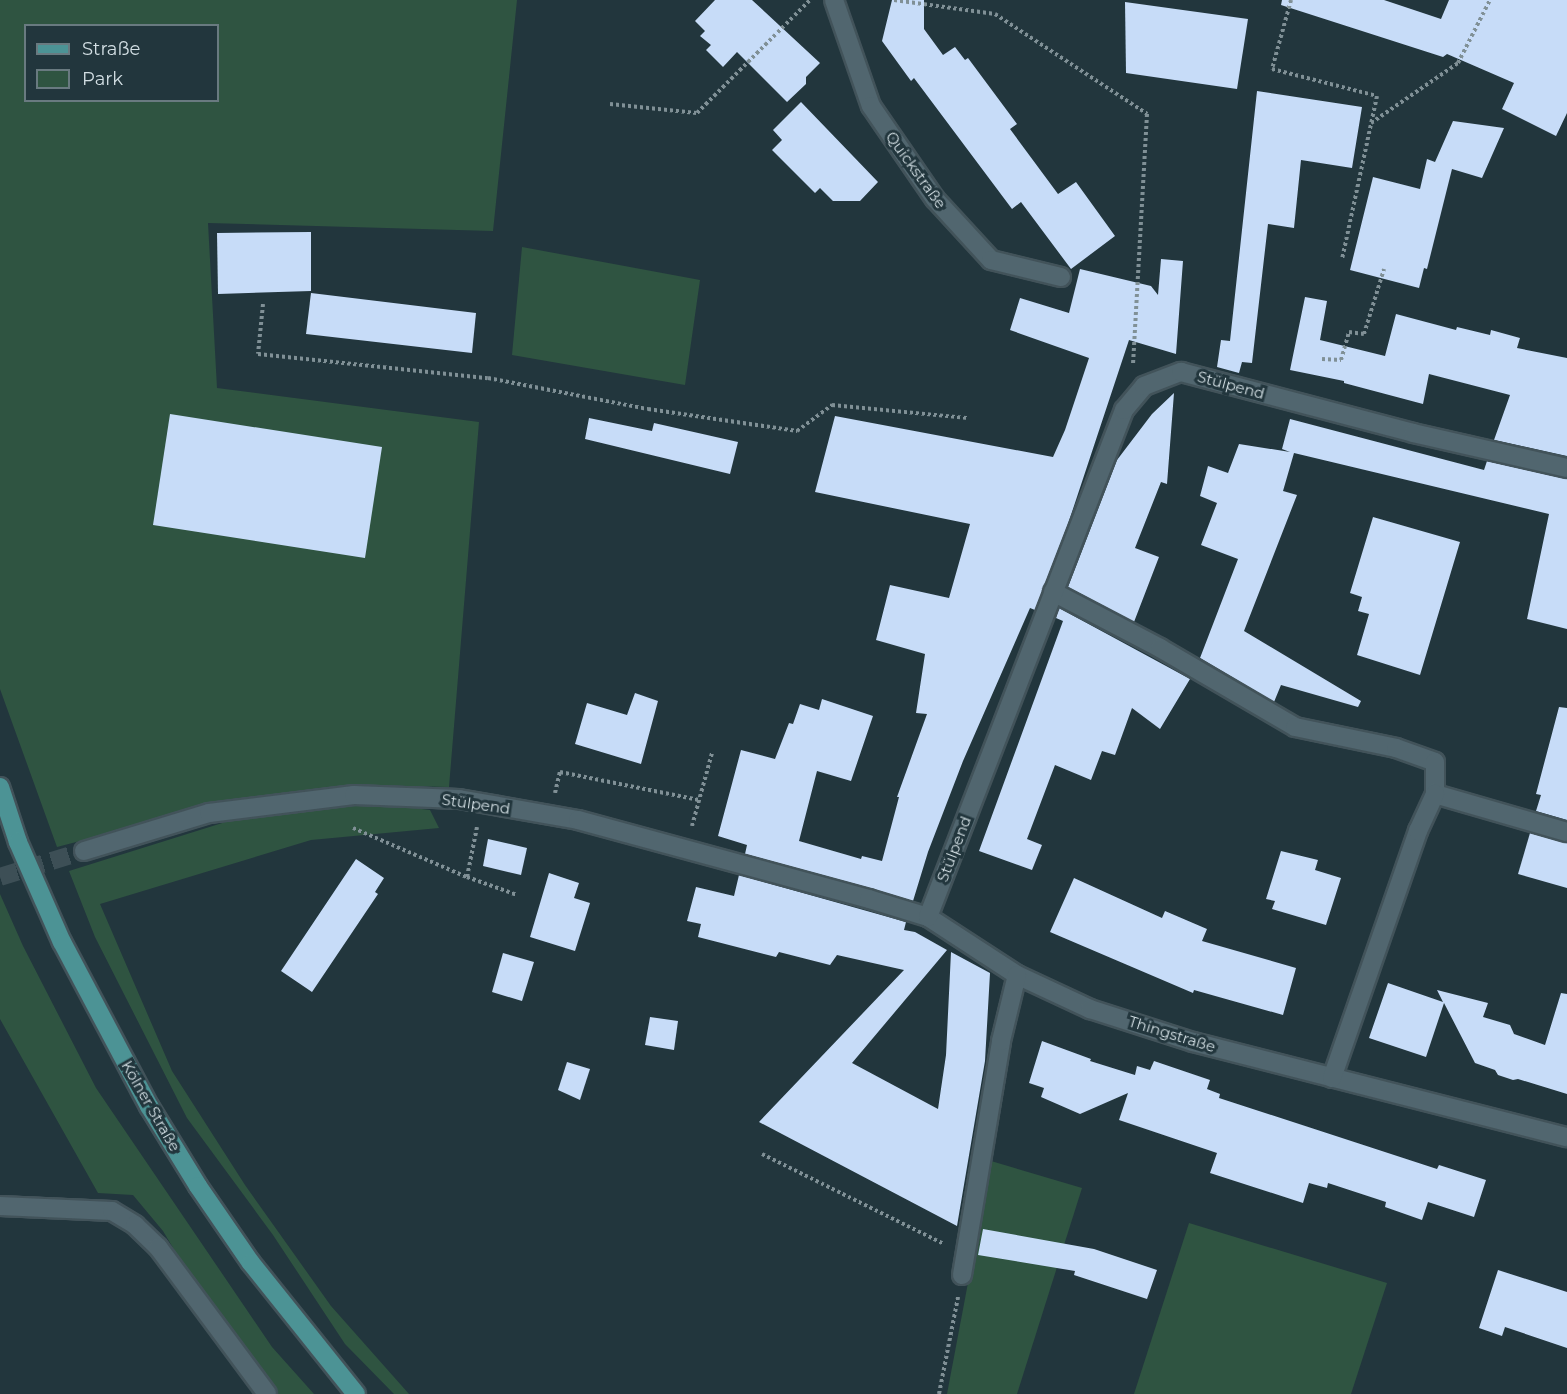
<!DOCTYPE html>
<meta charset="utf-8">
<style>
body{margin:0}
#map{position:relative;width:1567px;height:1394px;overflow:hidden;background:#22363d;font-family:Montserrat,sans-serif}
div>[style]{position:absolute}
.green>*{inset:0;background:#2f5441}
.building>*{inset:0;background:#c7dcf8}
.minor-tunnel>*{height:18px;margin-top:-9px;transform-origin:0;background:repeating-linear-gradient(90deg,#3d4f56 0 18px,transparent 0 27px)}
.path>*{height:4px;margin-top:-2px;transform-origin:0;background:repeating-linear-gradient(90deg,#809096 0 3px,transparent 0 6px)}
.roads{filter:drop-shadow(2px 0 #42535a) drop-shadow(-2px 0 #42535a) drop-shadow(0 2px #42535a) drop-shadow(0 -2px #42535a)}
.minor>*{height:18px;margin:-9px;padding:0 9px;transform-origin:9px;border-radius:9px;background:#51666f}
.major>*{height:18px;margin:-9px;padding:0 9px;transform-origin:9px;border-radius:9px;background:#4c9395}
span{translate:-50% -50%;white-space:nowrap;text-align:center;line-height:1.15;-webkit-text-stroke:6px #22363d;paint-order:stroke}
.street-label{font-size:15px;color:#d3dfe4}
.legend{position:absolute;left:24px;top:24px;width:195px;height:78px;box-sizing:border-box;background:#22363d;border:2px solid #697a80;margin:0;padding:8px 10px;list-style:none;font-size:18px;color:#d3dfe4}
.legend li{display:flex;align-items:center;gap:12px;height:30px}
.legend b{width:30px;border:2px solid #697a80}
</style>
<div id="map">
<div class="green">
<div style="clip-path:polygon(evenodd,0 0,517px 0,493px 231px,208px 223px,217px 388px,479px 422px,449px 787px,366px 785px,222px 804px,57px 847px,0 689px,0 0,26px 26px,218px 26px,218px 100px,26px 100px,26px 26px)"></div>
<div style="clip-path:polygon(522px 247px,700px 280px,685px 385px,512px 355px)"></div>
<div style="clip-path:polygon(380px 804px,430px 810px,439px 828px,311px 840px,100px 904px,172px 1071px,245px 1185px,331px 1306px,409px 1394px,394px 1394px,345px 1344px,273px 1235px,187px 1118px,95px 937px,69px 871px,251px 814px)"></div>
<div style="clip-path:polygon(0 894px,23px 946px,96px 1088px,272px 1347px,314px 1394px,274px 1394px,235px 1351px,163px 1231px,133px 1195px,98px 1193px,0 1019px)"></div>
<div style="clip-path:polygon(991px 1161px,1082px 1188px,1017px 1394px,947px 1394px)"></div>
<div style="clip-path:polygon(1189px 1223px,1387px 1283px,1351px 1394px,1134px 1394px)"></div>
</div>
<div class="building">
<div style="clip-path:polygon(715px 0,752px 0,820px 63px,806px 77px,806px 84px,787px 102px,737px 52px,723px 67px,706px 50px,711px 45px,700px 36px,705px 31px,695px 21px)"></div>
<div style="clip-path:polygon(892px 0,924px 0,924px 29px,943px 55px,955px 47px,965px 60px,968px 58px,1017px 124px,1010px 129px,1058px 194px,1076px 182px,1115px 236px,1071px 269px,1021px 202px,1012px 209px,914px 78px,911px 81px,882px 41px)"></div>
<div style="clip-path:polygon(1282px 0,1384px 0,1441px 19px,1449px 0,1567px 0,1567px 113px,1556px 136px,1502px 109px,1514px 83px,1447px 54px,1443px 57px,1281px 5px)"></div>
<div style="clip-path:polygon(1125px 2px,1248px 19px,1237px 89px,1126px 73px)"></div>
<div style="clip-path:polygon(1257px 91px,1362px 107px,1352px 168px,1301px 160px,1294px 228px,1268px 224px,1252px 363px,1242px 362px,1239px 373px,1217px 367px,1221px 340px,1230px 341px)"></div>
<div style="clip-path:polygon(801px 102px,878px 182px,860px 201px,833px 201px,820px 188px,815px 193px,772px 150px,782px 140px,773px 130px)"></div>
<div style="clip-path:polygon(1453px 121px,1504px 128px,1482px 178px,1452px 169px,1427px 269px,1424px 268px,1419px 288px,1350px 270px,1373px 177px,1420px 189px,1427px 159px,1435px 162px)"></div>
<div style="clip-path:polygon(311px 232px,311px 291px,218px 294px,217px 233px)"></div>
<div style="clip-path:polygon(1161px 259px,1183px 261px,1176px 354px,1129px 340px,1068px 524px,1035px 610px,1030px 608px,963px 761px,928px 852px,913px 901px,745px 854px,747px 845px,718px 836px,741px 750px,775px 759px,789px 723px,793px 724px,800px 704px,819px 710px,822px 699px,873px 716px,851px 781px,817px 771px,799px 841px,861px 859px,862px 856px,882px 861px,899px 797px,897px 797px,927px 714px,916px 713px,925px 654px,876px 640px,890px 585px,949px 598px,970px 524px,815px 492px,835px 416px,1053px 457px,1065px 430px,1089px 358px,1010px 330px,1020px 298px,1069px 313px,1080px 269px,1151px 286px,1158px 295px)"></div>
<div style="clip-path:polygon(311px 293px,476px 313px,472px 353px,306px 334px)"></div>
<div style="clip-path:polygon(1305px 297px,1327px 301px,1320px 340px,1385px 356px,1396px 314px,1456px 330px,1457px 327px,1490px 335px,1491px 330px,1520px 338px,1517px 348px,1567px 358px,1567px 456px,1494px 440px,1510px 395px,1429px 374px,1423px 404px,1344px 383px,1344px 381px,1290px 370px)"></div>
<div style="clip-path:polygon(1174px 393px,1167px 484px,1161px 482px,1135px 548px,1159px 557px,1134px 622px,1068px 587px,1117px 460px,1152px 414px)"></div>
<div style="clip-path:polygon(170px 414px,382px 447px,365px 558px,153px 525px)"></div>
<div style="clip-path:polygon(589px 418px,652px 431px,654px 423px,738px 442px,730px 474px,585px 439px)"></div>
<div style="clip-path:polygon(1290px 419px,1484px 470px,1487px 461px,1567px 479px,1567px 629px,1527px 619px,1549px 514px,1294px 453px,1283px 491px,1297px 495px,1244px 631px,1361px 701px,1358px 707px,1281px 685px,1274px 702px,1200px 658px,1238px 559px,1201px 545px,1217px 503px,1200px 496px,1208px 466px,1228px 473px,1239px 444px,1290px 452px,1282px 449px)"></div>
<div style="clip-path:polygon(1373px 517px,1460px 542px,1420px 675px,1357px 655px,1369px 614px,1358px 611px,1362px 597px,1350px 593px)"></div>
<div style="clip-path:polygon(1059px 608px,1190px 679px,1160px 729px,1132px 708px,1115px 755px,1102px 751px,1091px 780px,1055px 765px,1027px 839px,1042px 845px,1032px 870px,979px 851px,1063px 621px,1056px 618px)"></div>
<div style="clip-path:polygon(635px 693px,658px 701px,641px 764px,575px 744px,587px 703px,627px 715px)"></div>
<div style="clip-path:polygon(1559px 707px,1567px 708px,1567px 820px,1536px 811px,1541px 795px,1536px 794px)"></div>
<div style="clip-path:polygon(1530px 833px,1567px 843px,1567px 888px,1518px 874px)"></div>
<div style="clip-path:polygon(488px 839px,527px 848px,521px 875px,483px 866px)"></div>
<div style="clip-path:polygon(1281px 851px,1318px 860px,1315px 870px,1341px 878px,1326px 925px,1272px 909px,1275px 901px,1266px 899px)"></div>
<div style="clip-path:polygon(356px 859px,384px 878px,375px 892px,378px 894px,312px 992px,281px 971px)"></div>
<div style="clip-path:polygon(549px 873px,579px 883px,574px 898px,590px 903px,575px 951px,530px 937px)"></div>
<div style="clip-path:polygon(739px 875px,906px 922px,904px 930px,915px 932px,947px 950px,852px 1063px,938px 1109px,946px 1055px,951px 952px,990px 973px,985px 1061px,957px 1226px,759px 1122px,904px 970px,837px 955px,830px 965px,779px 952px,776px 957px,698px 937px,701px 924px,687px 921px,696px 887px,734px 896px)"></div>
<div style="clip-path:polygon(1074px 878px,1162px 918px,1165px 911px,1207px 929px,1202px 941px,1296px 968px,1283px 1015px,1194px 990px,1193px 993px,1050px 932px)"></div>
<div style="clip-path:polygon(503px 953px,534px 962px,522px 1001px,492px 992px)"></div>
<div style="clip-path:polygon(1388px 983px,1443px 1002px,1437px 990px,1488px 1003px,1483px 1017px,1510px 1025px,1514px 1034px,1545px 1045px,1561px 993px,1567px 994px,1567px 1094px,1518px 1079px,1513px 1080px,1498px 1075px,1495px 1070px,1475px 1063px,1444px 1003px,1426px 1057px,1369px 1038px)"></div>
<div style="clip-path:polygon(650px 1017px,678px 1021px,674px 1050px,645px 1045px)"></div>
<div style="clip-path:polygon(1042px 1041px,1091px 1059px,1090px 1061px,1135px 1075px,1137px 1066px,1150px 1070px,1154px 1061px,1210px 1080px,1207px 1089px,1220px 1094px,1219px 1098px,1437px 1169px,1439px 1165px,1486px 1180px,1474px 1217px,1428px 1202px,1422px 1220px,1385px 1207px,1386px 1202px,1328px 1183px,1327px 1188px,1309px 1183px,1303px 1203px,1210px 1173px,1217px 1153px,1119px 1120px,1128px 1093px,1080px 1114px,1041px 1097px,1044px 1088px,1029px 1083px)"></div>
<div style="clip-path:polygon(567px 1062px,590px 1069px,580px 1100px,558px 1090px)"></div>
<div style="clip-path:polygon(983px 1229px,1094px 1249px,1157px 1270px,1147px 1299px,1074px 1275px,1075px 1271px,978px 1255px)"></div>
<div style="clip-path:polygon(1498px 1270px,1567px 1292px,1567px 1348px,1505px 1327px,1502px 1336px,1479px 1328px)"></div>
</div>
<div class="minor-tunnel">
<div style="left:0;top:877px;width:88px;rotate:-17.2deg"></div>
</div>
<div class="path">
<div style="left:894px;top:0;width:102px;rotate:7.9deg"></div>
<div style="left:995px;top:14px;width:182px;rotate:33.3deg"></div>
<div style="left:1147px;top:114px;width:250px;rotate:93.2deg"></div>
<div style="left:1291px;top:0;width:72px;rotate:105.4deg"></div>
<div style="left:1272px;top:69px;width:108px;rotate:14.4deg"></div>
<div style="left:1377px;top:96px;width:167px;rotate:102.1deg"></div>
<div style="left:610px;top:104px;width:87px;rotate:5.9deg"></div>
<div style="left:697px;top:113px;width:160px;rotate:-45deg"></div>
<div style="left:1371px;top:123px;width:106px;rotate:-34.6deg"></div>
<div style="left:1458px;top:63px;width:71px;rotate:-63.1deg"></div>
<div style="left:263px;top:304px;width:50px;rotate:95.7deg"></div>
<div style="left:258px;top:354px;width:231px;rotate:6deg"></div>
<div style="left:488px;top:378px;width:163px;rotate:11deg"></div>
<div style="left:648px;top:409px;width:151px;rotate:8.4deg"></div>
<div style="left:797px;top:431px;width:44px;rotate:-36.6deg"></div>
<div style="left:832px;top:405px;width:137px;rotate:5.5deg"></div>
<div style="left:1322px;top:359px;width:19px;rotate:3deg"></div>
<div style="left:1341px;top:360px;width:29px;rotate:-74deg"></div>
<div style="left:1349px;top:332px;width:15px;rotate:8deg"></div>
<div style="left:1364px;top:334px;width:68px;rotate:-72.9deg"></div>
<div style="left:555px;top:793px;width:22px;rotate:-77deg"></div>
<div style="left:560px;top:772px;width:142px;rotate:11.4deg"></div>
<div style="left:692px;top:826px;width:76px;rotate:-74.7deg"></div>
<div style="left:477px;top:827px;width:51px;rotate:101.3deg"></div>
<div style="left:467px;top:877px;width:53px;rotate:19.8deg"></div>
<div style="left:353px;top:828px;width:124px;rotate:23.3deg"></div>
<div style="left:762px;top:1154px;width:203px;rotate:26.3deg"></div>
<div style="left:939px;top:1394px;width:99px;rotate:-78.9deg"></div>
</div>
<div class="roads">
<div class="minor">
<div style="left:834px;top:0;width:112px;rotate:70.8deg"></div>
<div style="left:871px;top:106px;width:113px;rotate:55.5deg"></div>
<div style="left:935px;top:199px;width:83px;rotate:47.4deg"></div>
<div style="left:991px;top:260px;width:72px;rotate:13.7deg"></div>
<div style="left:1053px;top:592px;width:121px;rotate:27.6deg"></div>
<div style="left:1160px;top:648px;width:156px;rotate:30.3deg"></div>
<div style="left:1295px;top:727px;width:103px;rotate:11.7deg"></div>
<div style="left:1396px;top:748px;width:41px;rotate:19.7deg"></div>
<div style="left:1435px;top:762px;width:32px;rotate:90deg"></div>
<div style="left:1435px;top:794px;width:137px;rotate:16.1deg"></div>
<div style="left:84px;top:851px;width:131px;rotate:-16.9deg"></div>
<div style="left:209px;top:813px;width:146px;rotate:-7.1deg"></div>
<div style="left:354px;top:795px;width:105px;rotate:2.2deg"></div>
<div style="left:459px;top:799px;width:121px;rotate:10deg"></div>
<div style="left:578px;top:820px;width:302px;rotate:15.2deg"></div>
<div style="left:869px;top:899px;width:62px;rotate:17deg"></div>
<div style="left:928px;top:917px;width:106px;rotate:33.1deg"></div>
<div style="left:1017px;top:975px;width:81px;rotate:25deg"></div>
<div style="left:1090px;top:1009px;width:108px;rotate:17.8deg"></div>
<div style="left:1193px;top:1042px;width:386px;rotate:14.3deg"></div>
<div style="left:928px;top:917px;width:544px;rotate:-68.86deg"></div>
<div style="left:1124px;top:410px;width:31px;rotate:-50deg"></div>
<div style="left:1144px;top:386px;width:40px;rotate:-21deg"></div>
<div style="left:1181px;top:372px;width:240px;rotate:14.7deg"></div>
<div style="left:1413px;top:433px;width:158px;rotate:12.8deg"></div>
<div style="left:1332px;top:1078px;width:262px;rotate:-70.8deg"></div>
<div style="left:1418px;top:831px;width:41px;rotate:-65.3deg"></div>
<div style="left:0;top:1206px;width:112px;rotate:2.6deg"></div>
<div style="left:112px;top:1211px;width:27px;rotate:31deg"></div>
<div style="left:135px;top:1225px;width:32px;rotate:44deg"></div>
<div style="left:158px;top:1247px;width:183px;rotate:53.4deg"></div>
<div style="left:962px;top:1275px;width:237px;rotate:-80.5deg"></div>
<div style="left:1001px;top:1041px;width:68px;rotate:-76.4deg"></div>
</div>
<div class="major">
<div style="left:0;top:787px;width:58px;rotate:71.9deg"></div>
<div style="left:18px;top:842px;width:109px;rotate:66.3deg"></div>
<div style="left:62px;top:942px;width:186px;rotate:62.1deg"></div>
<div style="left:149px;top:1106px;width:94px;rotate:58.5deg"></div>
<div style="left:198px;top:1186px;width:93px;rotate:55.5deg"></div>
<div style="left:251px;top:1263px;width:168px;rotate:51.3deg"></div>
</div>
</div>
<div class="street-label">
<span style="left:916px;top:170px;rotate:54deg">Quickstraße</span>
<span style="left:1231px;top:385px;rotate:15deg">Stülpend</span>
<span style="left:476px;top:804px;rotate:8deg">Stülpend</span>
<span style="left:954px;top:849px;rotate:-69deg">Stülpend</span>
<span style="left:1172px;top:1034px;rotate:17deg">Thingstraße</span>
<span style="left:151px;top:1106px;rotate:60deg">Kölner Straße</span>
</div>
<ul class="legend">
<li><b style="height:8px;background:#4c9395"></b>Straße</li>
<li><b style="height:16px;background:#2f5441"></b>Park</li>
</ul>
</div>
